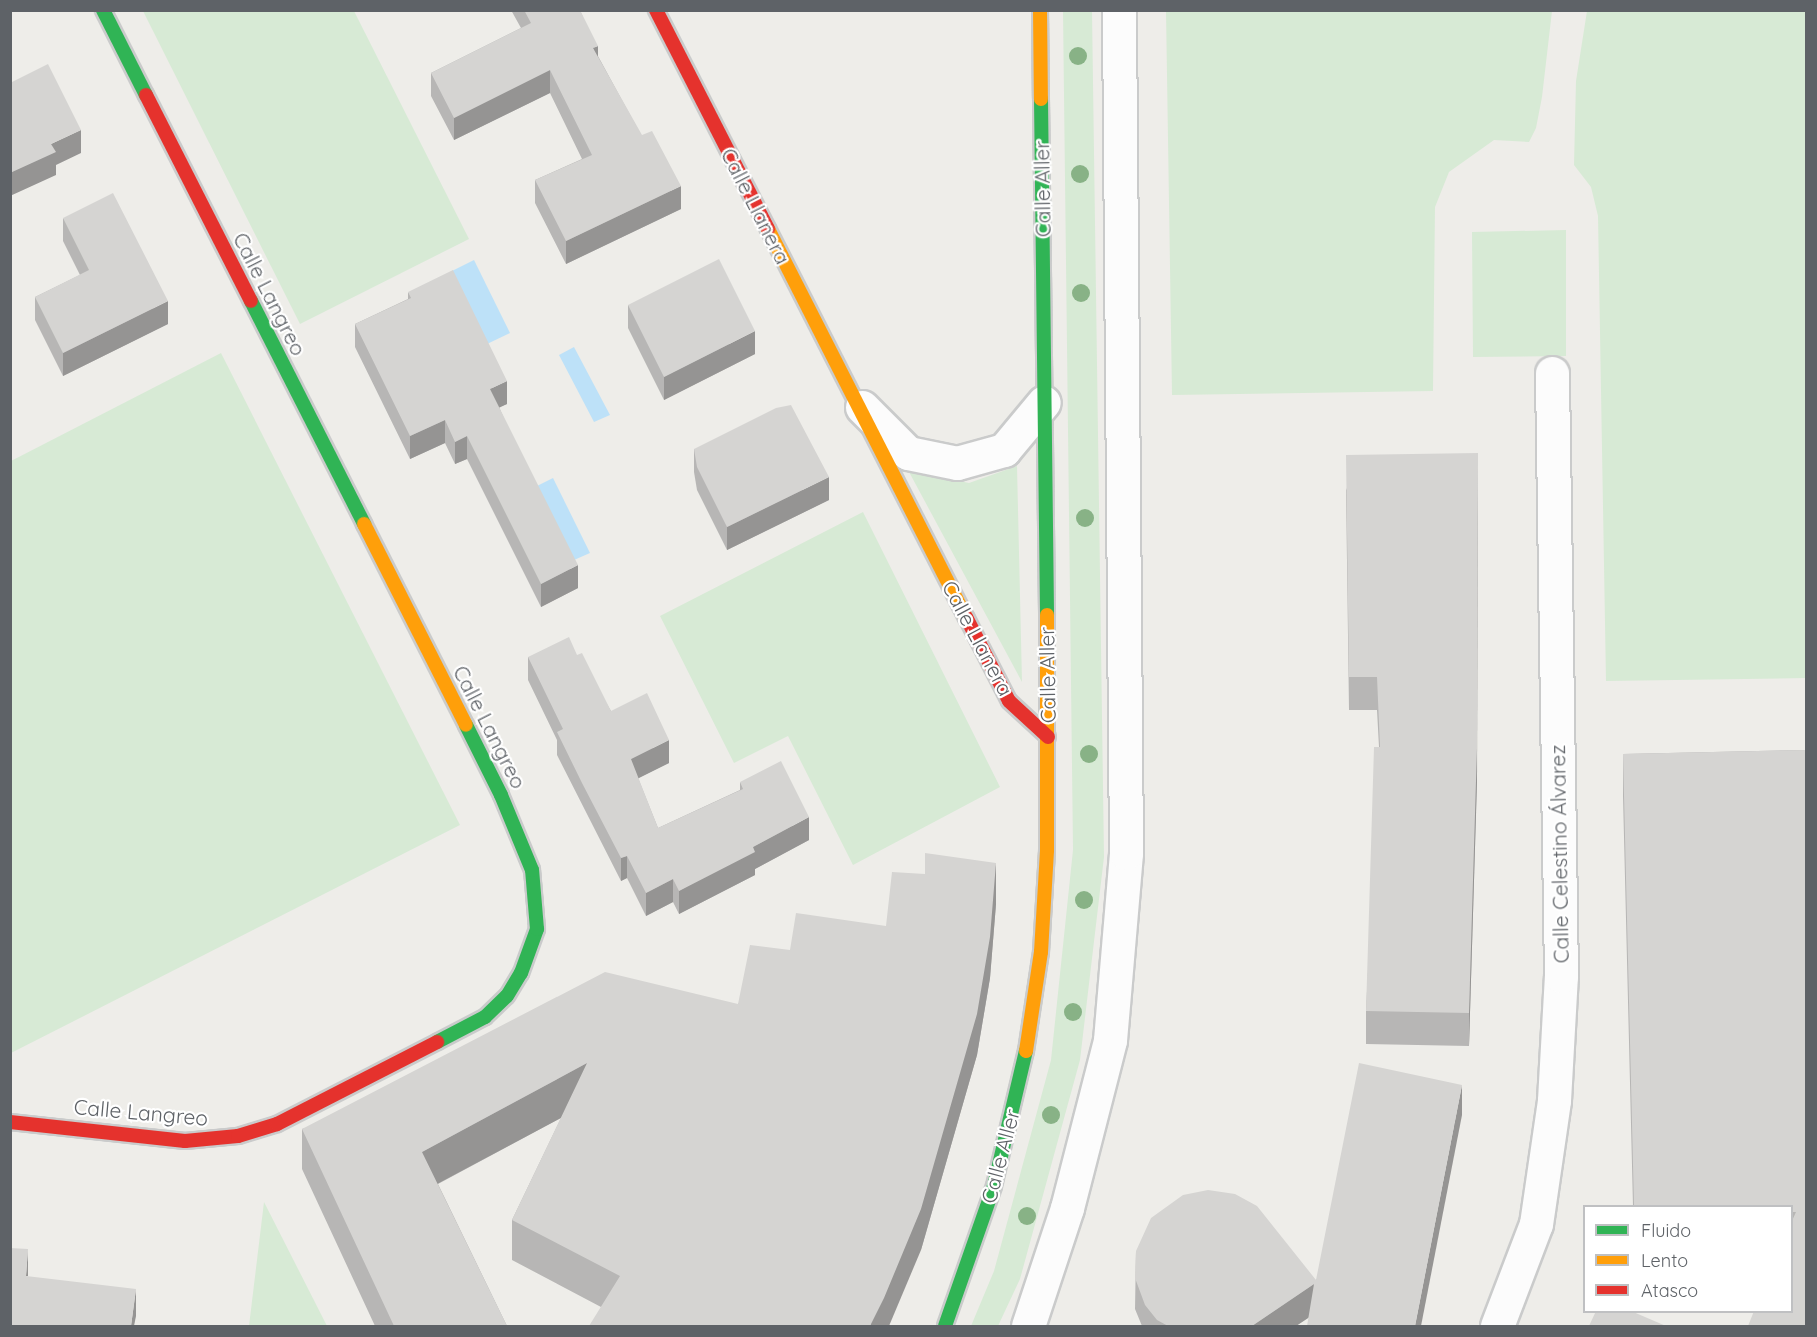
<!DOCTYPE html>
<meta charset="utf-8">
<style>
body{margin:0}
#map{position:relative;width:1817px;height:1337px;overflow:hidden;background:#eeede9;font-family:Quicksand,sans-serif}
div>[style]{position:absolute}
.green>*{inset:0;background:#d7ead5}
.water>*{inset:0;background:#bde1f8}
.roads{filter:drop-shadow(2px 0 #cacbcb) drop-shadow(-2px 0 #cacbcb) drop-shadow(0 2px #cacbcb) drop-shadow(0 -2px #cacbcb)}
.street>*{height:33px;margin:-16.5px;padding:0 16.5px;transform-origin:16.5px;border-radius:16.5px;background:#fcfcfc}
.fast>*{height:14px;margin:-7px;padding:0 7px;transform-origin:7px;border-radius:7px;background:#30b455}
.slow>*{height:14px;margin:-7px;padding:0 7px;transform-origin:7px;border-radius:7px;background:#ff9f0a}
.jam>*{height:14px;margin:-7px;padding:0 7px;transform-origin:7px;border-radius:7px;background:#e5322d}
.trees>*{width:18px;height:18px;margin:-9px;border-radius:50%;background:#88b286}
.wall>*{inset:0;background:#b7b6b5}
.shaded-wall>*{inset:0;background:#959493}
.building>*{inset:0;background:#d5d4d2}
span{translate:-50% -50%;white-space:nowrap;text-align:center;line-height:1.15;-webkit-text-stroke:4.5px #fff;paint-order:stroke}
.street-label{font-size:21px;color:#5e6267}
.frame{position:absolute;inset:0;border:12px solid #5e6267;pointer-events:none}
.legend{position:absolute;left:1583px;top:1205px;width:210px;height:108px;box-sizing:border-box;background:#fff;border:2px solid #bfc0c2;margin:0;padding:8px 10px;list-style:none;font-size:18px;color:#5e6267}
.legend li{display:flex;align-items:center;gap:12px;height:30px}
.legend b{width:30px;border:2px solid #bfc0c2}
</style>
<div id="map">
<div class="green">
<div style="clip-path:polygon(143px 11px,354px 11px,469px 239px,300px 324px)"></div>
<div style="clip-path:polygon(1063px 11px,1092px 11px,1104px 857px,1080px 1060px,1020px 1279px,998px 1326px,971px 1326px,994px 1271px,1051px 1060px,1073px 850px)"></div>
<div style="clip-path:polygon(1166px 11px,1552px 11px,1542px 97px,1536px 128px,1529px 142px,1494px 140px,1449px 172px,1435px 207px,1433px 391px,1172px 395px)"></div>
<div style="clip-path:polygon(1587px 11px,1806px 11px,1806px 678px,1606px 681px,1598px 216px,1591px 187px,1574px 165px,1576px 81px)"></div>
<div style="clip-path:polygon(1566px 230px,1566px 356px,1473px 357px,1472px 232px)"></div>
<div style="clip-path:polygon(221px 353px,460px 825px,11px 1053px,11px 461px)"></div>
<div style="clip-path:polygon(1017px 466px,1022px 682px,908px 470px,969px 483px)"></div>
<div style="clip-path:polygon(863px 512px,1000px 787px,853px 865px,788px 736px,734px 763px,660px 616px)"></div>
<div style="clip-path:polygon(264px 1202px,327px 1326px,249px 1326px)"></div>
</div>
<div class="water">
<div style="clip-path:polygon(474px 260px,510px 333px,487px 344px,452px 271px)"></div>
<div style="clip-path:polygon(574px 347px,610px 415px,594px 422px,559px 355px)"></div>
<div style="clip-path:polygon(553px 478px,590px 553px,574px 560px,537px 486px)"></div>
</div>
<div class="roads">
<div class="street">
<div style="left:862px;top:407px;width:65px;rotate:45deg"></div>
<div style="left:908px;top:453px;width:50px;rotate:11.5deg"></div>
<div style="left:957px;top:463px;width:49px;rotate:-15.5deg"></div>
<div style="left:1004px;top:450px;width:62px;rotate:-50.2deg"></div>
<div style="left:1028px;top:1326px;width:124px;rotate:-71.7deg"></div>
<div style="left:1067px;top:1208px;width:173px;rotate:-75.6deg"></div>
<div style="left:1110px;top:1040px;width:188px;rotate:-85.1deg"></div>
<div style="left:1126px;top:853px;width:843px;rotate:-90.48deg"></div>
<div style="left:1497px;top:1326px;width:109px;rotate:-69.1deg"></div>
<div style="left:1536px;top:1224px;width:125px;rotate:-81.7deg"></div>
<div style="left:1554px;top:1100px;width:124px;rotate:-86.8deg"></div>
<div style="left:1561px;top:976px;width:603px;rotate:-90.86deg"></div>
</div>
<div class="fast">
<div style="left:103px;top:10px;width:95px;rotate:63.2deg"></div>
<div style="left:1041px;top:99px;width:516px;rotate:89.33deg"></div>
<div style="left:251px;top:301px;width:250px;rotate:63.1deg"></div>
<div style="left:437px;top:1042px;width:54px;rotate:-27.5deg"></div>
<div style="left:485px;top:1017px;width:30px;rotate:-44deg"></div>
<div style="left:507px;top:996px;width:27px;rotate:-59deg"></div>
<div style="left:521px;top:973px;width:47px;rotate:-70deg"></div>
<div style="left:537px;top:929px;width:59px;rotate:-94.8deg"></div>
<div style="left:532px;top:870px;width:81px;rotate:-112.5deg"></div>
<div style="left:501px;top:795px;width:78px;rotate:-116.6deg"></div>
<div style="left:945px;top:1326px;width:148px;rotate:-70.7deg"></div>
<div style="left:994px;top:1186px;width:139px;rotate:-76.7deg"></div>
</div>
<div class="slow">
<div style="left:1040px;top:10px;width:89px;rotate:89.4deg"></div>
<div style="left:768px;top:229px;width:436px;rotate:63deg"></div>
<div style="left:364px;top:524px;width:225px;rotate:63.1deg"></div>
<div style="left:1026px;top:1051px;width:100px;rotate:-81.4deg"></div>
<div style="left:1041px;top:952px;width:102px;rotate:-86.6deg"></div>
<div style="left:1047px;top:850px;width:235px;rotate:-90deg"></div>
</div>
<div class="jam">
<div style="left:656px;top:10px;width:246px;rotate:62.9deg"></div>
<div style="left:146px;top:95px;width:231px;rotate:63deg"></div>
<div style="left:966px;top:617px;width:94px;rotate:62.9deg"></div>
<div style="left:1009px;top:701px;width:53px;rotate:42.7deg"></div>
<div style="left:10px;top:1122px;width:176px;rotate:6.2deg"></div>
<div style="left:185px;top:1141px;width:53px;rotate:-5.4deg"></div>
<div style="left:238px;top:1136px;width:41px;rotate:-17.1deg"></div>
<div style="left:277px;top:1124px;width:180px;rotate:-27.1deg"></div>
</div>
</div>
<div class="trees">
<div style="left:1078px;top:56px"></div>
<div style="left:1080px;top:174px"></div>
<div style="left:1081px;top:293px"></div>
<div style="left:1085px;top:518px"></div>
<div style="left:1089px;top:754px"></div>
<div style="left:1084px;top:900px"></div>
<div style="left:1073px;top:1012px"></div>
<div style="left:1051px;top:1115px"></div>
<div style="left:1027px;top:1216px"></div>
</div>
<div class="wall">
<div style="clip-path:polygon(511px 10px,580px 10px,598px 56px,681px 209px,566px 264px,535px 203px,535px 180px,582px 159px,550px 93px,454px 140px,431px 96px,431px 73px,521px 28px)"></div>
<div style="clip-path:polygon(63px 218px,168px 324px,63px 376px,35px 320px,35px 297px,80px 275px,63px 241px)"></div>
<div style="clip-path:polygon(408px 292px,507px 404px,499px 407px,578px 588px,541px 607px,467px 459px,455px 464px,445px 443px,410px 459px,355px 347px,355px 324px,408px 299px)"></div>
<div style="clip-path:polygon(628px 305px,755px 354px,664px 400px,628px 328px)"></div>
<div style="clip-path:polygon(694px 449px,829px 500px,727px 550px,697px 490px,694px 472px)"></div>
<div style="clip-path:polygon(1346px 488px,1477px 781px,1469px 1046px,1366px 1044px,1366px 1011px,1379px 747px,1377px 710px,1349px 710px)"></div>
<div style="clip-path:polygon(577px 655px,611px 711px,669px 763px,638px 778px,658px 828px,740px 790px,740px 782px,809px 840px,755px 869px,755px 875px,679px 914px,673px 902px,646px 916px,627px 878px,621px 881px,557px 755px,557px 740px,528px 680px,528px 657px)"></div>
<div style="clip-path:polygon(1806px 750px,1806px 1326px,1791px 1311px,1791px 1206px,1633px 1206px,1623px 796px,1623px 754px)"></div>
<div style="clip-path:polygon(996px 904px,990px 978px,977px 1055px,921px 1250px,601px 1307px,512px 1260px,512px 1220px,561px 1118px,438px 1184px,507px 1326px,375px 1326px,302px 1169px,302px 1129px,738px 1004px,790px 950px,886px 926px)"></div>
<div style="clip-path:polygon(1462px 1115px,1308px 1318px,1296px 1326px,1142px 1326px,1135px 1309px,1136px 1251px,1316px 1280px)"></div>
</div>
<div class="shaded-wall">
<div style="clip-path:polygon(598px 46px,598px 69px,593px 48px)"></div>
<div style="clip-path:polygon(550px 70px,550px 93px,454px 140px,454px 118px)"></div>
<div style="clip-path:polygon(81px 130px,81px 153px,56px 165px,56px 175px,10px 196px,10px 173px,51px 144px)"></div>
<div style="clip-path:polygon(681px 186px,681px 209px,566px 264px,566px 241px)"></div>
<div style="clip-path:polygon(168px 301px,168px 324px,63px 376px,63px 353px)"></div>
<div style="clip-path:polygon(755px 331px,755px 354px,664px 400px,664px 377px)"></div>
<div style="clip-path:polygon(507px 381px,507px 404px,490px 412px,490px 389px)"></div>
<div style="clip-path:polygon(445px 420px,445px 443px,410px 459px,410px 436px)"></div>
<div style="clip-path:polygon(467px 436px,467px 459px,455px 464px,455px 442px)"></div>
<div style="clip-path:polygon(1478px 453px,1477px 781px,1469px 1046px,1469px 1013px)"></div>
<div style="clip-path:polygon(829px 477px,829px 500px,727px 550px,727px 527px)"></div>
<div style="clip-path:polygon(578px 565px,578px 588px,541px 607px,541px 584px)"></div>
<div style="clip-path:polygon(669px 740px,669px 763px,631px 782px,631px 759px)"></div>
<div style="clip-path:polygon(809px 817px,809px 840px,755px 869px,755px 875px,679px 914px,679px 891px,753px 847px)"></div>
<div style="clip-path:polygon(627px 856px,627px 878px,621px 881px,621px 858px)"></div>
<div style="clip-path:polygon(996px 863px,996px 904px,990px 978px,977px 1055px,921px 1250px,889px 1326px,870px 1326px)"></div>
<div style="clip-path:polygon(673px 879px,673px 902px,646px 916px,646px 893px)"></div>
<div style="clip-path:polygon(587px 1063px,587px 1104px,422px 1192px,422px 1152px)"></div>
<div style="clip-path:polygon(1462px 1085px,1462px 1115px,1421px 1326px,1415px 1326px)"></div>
<div style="clip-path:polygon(28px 1249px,28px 1276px,26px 1276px)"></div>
<div style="clip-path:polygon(1314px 1284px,1314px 1314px,1296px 1326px,1252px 1326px)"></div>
<div style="clip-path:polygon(136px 1289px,136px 1316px,134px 1326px,131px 1326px)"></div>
</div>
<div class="building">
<div style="clip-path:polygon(524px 10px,580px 10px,598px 46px,593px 48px,642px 135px,652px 131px,681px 186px,566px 241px,535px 180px,592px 155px,550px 70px,454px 118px,431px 73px,531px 23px)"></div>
<div style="clip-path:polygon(48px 64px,81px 130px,51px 144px,56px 152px,10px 173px,10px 83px)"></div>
<div style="clip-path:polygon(113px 193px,168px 301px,63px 353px,35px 297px,89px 270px,63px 218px)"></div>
<div style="clip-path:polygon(719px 259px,755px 331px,664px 377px,628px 305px)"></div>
<div style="clip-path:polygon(453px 270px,507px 381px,490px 389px,578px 565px,541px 584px,467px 436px,455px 442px,445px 420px,410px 436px,355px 324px,411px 298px,408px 292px)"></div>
<div style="clip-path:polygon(791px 405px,829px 477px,727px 527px,697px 467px,694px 449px,776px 408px)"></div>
<div style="clip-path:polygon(1478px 453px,1477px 748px,1469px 1013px,1366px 1011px,1374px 747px,1380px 747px,1377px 677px,1349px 677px,1346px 455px)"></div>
<div style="clip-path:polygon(569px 637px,577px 655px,582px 653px,611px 711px,647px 693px,669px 740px,631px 759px,658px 828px,743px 789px,740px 782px,781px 761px,809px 817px,753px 847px,755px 852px,679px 891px,673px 879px,646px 893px,627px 856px,621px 858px,582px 783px,557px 732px,563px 729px,528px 657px)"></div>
<div style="clip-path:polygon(1806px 750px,1806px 1326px,1748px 1326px,1754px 1311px,1791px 1311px,1791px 1223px,1796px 1212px,1791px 1212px,1791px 1206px,1634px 1206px,1623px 754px)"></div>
<div style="clip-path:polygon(925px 853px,996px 863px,990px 937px,977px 1014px,921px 1209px,884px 1298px,870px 1326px,589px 1326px,620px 1276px,512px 1220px,587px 1063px,422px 1152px,507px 1326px,394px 1326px,302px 1129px,605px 972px,738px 1004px,750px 945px,790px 950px,796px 913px,886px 926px,892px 872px,925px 874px)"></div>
<div style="clip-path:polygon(1359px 1063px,1462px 1085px,1415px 1326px,1307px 1326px,1314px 1284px,1252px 1326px,1168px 1326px,1157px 1320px,1145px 1305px,1135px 1278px,1136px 1251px,1151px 1218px,1183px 1195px,1208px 1190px,1235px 1194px,1257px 1206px,1316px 1280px)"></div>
<div style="clip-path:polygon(10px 1248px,28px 1249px,26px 1276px,136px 1289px,131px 1326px,10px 1326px)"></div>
<div style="clip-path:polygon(1596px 1311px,1631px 1311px,1666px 1326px,1589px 1326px)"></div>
</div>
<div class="street-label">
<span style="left:1042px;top:189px;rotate:-91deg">Calle Aller</span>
<span style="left:756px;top:206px;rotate:63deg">Calle Llanera</span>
<span style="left:270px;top:294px;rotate:63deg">Calle Langreo</span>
<span style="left:978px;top:638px;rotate:62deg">Calle Llanera</span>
<span style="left:1047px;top:675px;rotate:-91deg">Calle Aller</span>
<span style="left:490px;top:727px;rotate:63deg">Calle Langreo</span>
<span style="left:1559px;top:854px;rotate:-91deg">Calle Celestino Álvarez</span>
<span style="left:141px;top:1112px;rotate:5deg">Calle Langreo</span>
<span style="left:1000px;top:1156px;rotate:-75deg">Calle Aller</span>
</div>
<div class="frame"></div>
<ul class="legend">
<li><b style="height:8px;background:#30b455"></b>Fluido</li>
<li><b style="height:8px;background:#ff9f0a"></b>Lento</li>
<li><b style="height:8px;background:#e5322d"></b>Atasco</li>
</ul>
</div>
